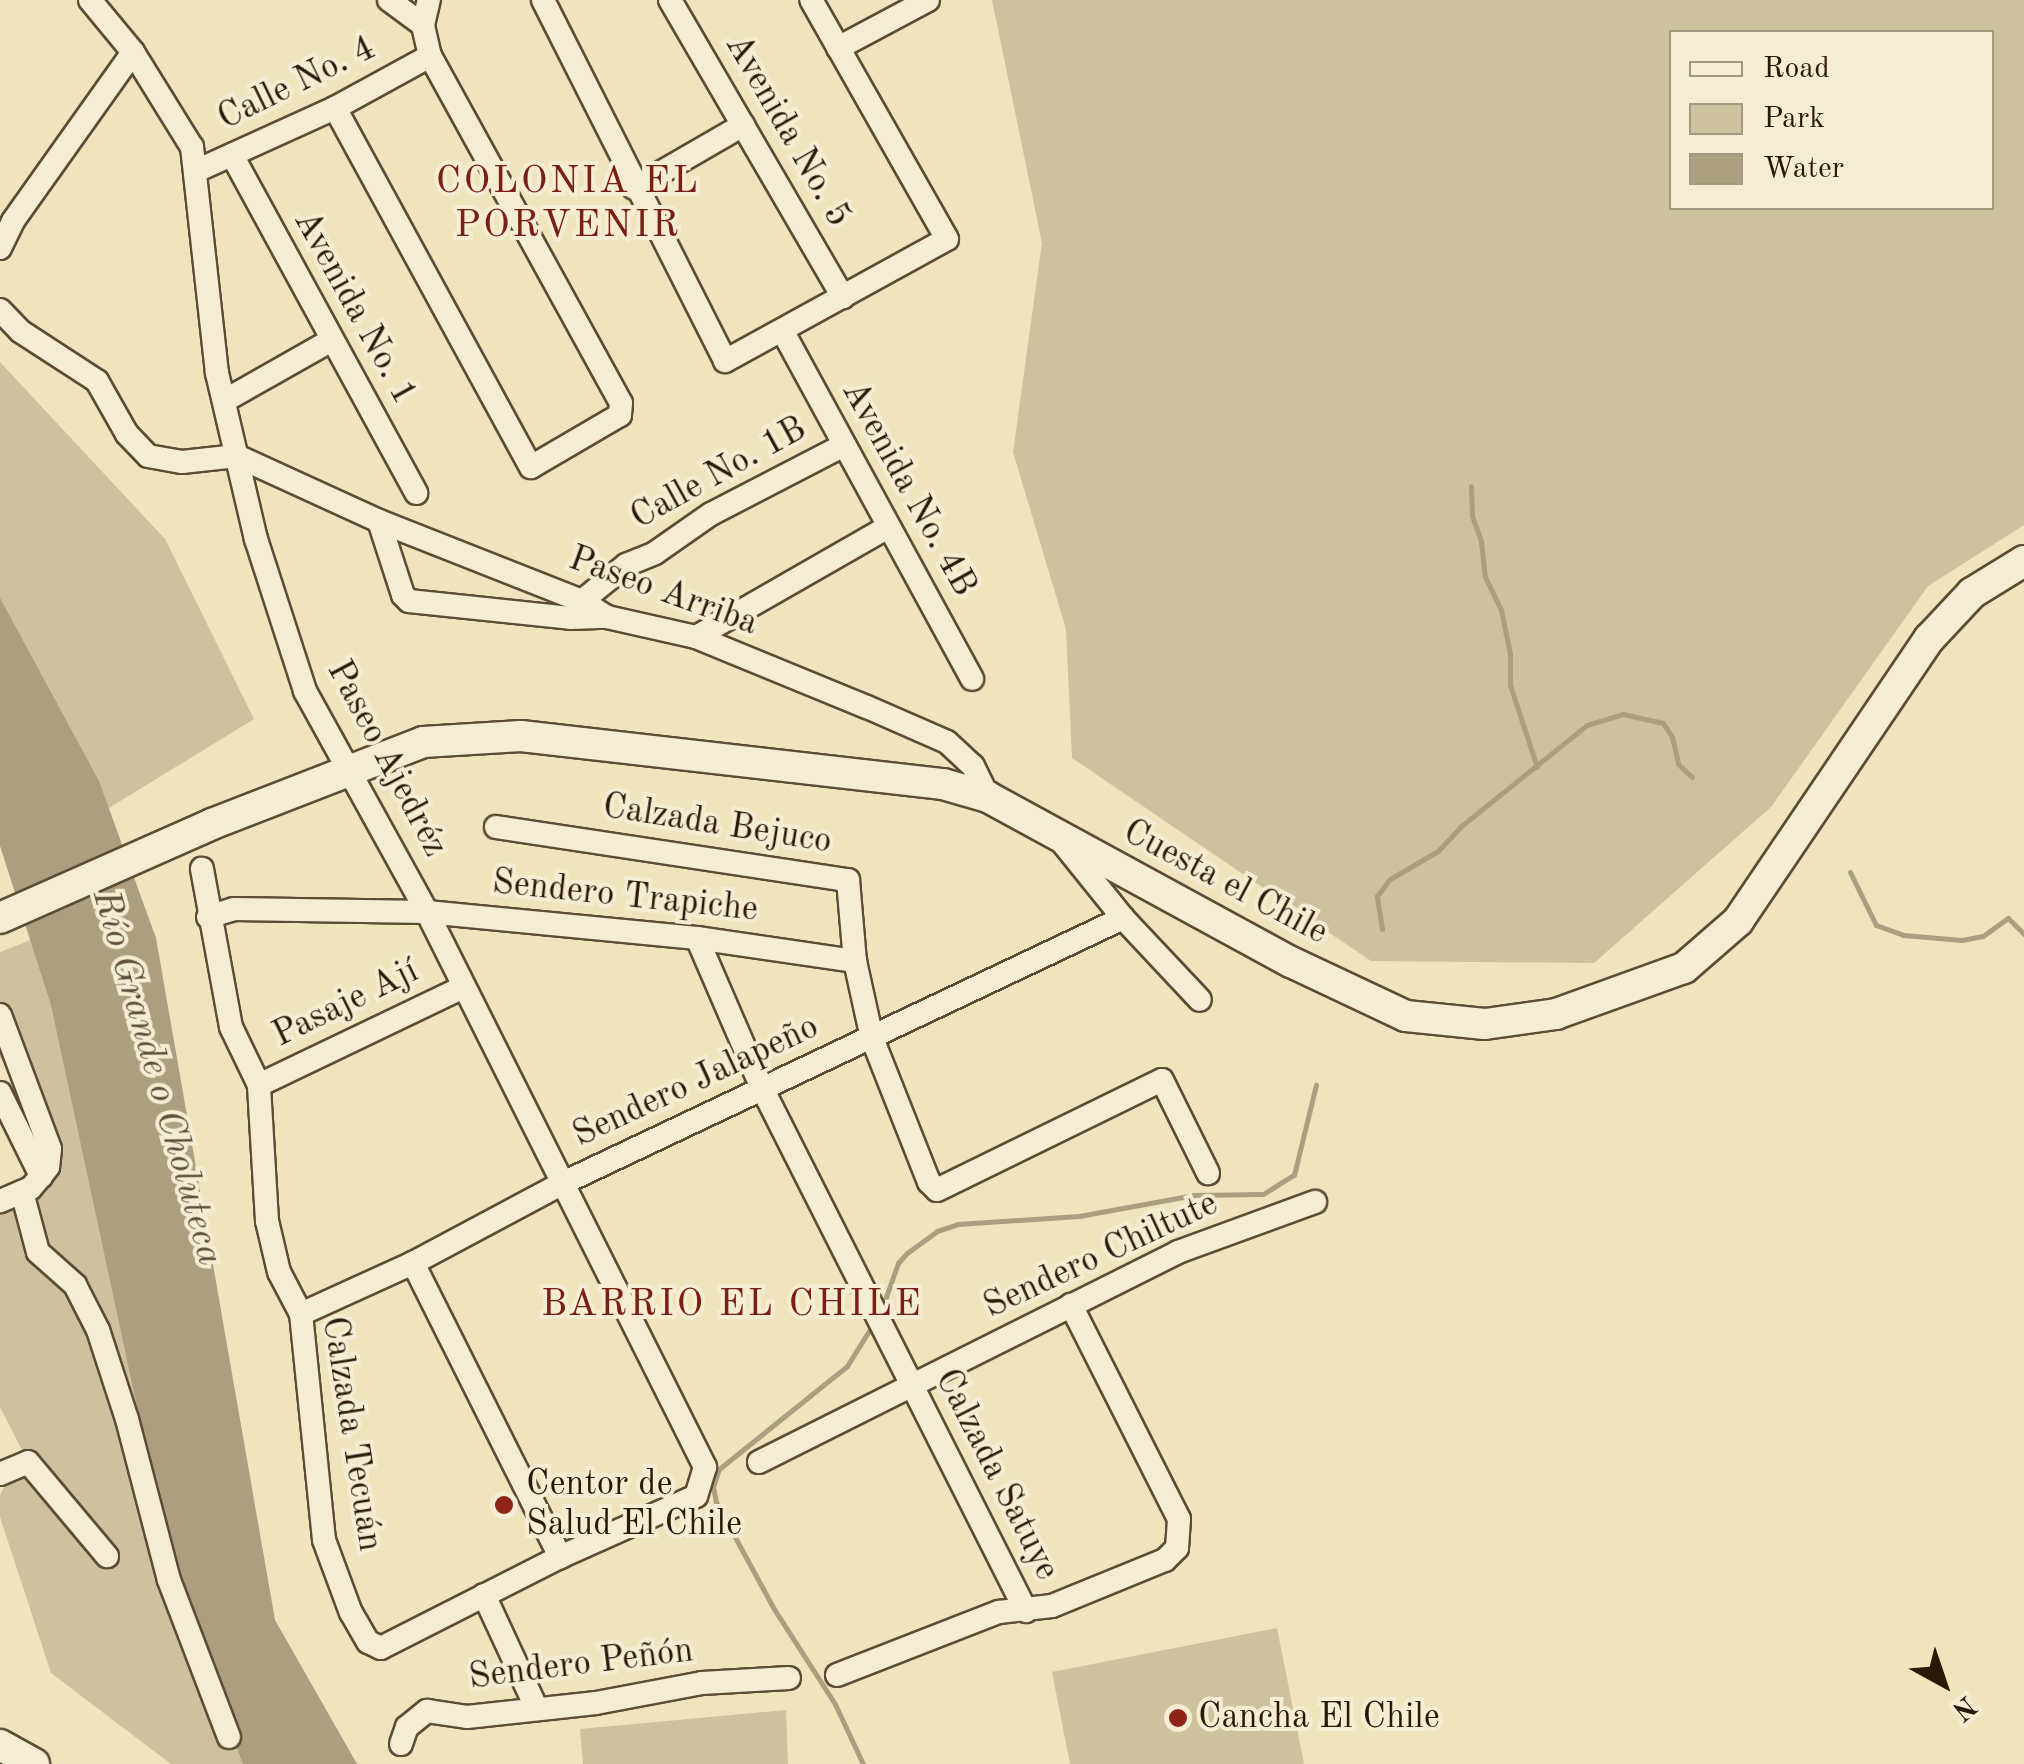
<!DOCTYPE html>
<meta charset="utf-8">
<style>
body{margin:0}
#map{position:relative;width:2024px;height:1764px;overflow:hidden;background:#efe4bc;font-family:"Old Standard TT",serif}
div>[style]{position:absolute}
.green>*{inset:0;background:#cec19d}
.water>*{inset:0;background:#ac9f7f}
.stream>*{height:5px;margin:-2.5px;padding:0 2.5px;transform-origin:2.5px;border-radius:2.5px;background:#ac9f7f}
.roads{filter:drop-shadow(2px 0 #5c4c35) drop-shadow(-2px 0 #5c4c35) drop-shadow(0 2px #5c4c35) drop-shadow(0 -2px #5c4c35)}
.street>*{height:22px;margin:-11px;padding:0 11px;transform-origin:11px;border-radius:11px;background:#f5edd3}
.secondary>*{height:30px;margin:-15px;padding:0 15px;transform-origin:15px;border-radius:15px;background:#f5edd3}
.dots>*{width:28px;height:28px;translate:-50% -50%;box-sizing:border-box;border:5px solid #f5edd3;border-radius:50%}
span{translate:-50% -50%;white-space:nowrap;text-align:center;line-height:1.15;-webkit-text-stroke:8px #f5edd3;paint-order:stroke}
.street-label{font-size:35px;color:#2b1908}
.poi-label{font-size:35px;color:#2b1908}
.left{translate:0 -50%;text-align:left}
.neighbourhood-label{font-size:38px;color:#7a1f14;letter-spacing:2.5px}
.water-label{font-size:38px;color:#5f4f38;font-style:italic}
.legend{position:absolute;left:1669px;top:30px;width:325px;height:180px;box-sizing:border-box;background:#f5edd3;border:2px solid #a49882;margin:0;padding:12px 18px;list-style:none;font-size:30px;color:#2b1908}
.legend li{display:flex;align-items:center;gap:20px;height:50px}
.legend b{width:50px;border:2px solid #a49882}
.north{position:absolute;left:1894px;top:1634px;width:100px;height:100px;-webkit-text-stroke:8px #f5edd3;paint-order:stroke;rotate:140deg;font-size:28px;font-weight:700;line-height:40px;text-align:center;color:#2b1908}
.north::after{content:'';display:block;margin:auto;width:35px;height:45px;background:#2b1908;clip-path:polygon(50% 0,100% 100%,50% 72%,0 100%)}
</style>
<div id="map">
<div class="green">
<div style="clip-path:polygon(evenodd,992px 0,2024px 0,2024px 525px,1928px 586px,1771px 807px,1594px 963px,1371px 961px,1072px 758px,1066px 629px,1013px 452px,1042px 243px,992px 0,1672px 32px,1992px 32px,1992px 208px,1672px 208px,1672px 32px)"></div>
<div style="clip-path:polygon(0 362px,165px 539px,254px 719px,78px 827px,0 692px)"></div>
<div style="clip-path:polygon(62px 928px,244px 1764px,171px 1764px,51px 1673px,0 1517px,0 1495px,23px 1452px,0 1407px,0 1214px,24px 1202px,30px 1168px,10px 1116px,13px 1078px,0 1057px,0 952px)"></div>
<div style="clip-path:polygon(1277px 1628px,1304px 1764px,1070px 1764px,1052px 1672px)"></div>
<div style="clip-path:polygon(786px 1710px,788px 1764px,583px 1764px,580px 1729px)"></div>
</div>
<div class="water">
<div style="clip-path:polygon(0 598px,99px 781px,156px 938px,275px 1620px,357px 1764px,243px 1764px,176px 1589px,51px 1005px,0 846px)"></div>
</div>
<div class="stream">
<div style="left:1471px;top:486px;width:30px;rotate:88deg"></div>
<div style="left:1472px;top:516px;width:27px;rotate:70deg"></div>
<div style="left:1481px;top:541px;width:36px;rotate:84deg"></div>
<div style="left:1485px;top:577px;width:37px;rotate:64deg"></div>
<div style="left:1501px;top:610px;width:45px;rotate:78.4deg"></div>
<div style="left:1510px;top:654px;width:31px;rotate:90deg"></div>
<div style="left:1510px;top:685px;width:86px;rotate:71.8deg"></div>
<div style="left:1850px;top:872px;width:59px;rotate:63.9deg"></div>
<div style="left:1876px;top:925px;width:29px;rotate:20deg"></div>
<div style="left:1903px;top:935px;width:59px;rotate:4.8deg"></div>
<div style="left:1962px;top:940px;width:21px;rotate:-11deg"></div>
<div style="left:1983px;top:936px;width:31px;rotate:-36deg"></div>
<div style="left:2008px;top:918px;width:23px;rotate:45deg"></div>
<div style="left:1382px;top:929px;width:33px;rotate:-99deg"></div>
<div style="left:1377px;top:896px;width:21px;rotate:-53deg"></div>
<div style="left:1390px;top:879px;width:56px;rotate:-30.3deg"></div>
<div style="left:1438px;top:851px;width:33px;rotate:-47deg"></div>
<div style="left:1460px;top:827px;width:163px;rotate:-38.8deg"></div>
<div style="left:1587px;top:725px;width:38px;rotate:-17deg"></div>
<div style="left:1623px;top:714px;width:41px;rotate:12.7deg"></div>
<div style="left:1663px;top:723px;width:17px;rotate:57deg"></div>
<div style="left:1672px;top:737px;width:28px;rotate:77deg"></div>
<div style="left:1678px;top:764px;width:19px;rotate:43deg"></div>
<div style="left:882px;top:1308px;width:48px;rotate:-70.4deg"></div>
<div style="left:898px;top:1263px;width:13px;rotate:-48deg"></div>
<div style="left:907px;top:1253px;width:37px;rotate:-36deg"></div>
<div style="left:937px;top:1231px;width:22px;rotate:-18deg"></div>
<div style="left:958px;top:1224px;width:121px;rotate:-3.8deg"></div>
<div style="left:1079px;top:1216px;width:117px;rotate:-10.3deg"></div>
<div style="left:1194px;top:1195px;width:69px;rotate:-0.8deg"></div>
<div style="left:1263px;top:1194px;width:36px;rotate:-32deg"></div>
<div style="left:1294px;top:1175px;width:93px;rotate:-76.3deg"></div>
<div style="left:863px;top:1764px;width:66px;rotate:-115deg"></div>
<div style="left:835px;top:1704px;width:113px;rotate:-122.7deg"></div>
<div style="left:774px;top:1609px;width:122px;rotate:-118.5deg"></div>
<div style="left:716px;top:1502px;width:15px;rotate:-101deg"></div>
<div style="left:713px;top:1487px;width:19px;rotate:-72deg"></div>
<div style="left:719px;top:1469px;width:164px;rotate:-38.8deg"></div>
<div style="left:847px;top:1366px;width:47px;rotate:-58deg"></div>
</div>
<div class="roads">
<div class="street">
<div style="left:90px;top:0;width:67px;rotate:50.4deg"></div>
<div style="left:133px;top:52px;width:112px;rotate:58.2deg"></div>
<div style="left:192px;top:147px;width:227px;rotate:83.7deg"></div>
<div style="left:217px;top:373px;width:171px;rotate:76.8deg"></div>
<div style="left:256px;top:539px;width:160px;rotate:72.1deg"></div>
<div style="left:305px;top:691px;width:252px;rotate:61.1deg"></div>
<div style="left:427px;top:912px;width:621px;rotate:63.39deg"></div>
<div style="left:705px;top:1467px;width:30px;rotate:107deg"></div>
<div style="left:696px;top:1496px;width:149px;rotate:155.8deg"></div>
<div style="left:560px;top:1557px;width:201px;rotate:153.1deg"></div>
<div style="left:381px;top:1648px;width:14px;rotate:-155deg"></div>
<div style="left:368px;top:1642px;width:34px;rotate:-120deg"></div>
<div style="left:351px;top:1613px;width:78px;rotate:-110.3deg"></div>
<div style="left:324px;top:1540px;width:227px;rotate:-95.8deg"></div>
<div style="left:301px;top:1314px;width:47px;rotate:-117.6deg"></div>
<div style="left:279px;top:1272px;width:52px;rotate:-103.2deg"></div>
<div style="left:267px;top:1221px;width:136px;rotate:-93.4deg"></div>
<div style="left:259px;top:1085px;width:64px;rotate:-115.8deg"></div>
<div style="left:231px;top:1027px;width:161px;rotate:-100.4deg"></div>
<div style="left:389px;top:0;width:42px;rotate:36.3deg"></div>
<div style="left:543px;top:0;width:404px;rotate:63.2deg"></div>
<div style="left:725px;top:361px;width:253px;rotate:-28.8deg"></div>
<div style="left:947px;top:239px;width:275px;rotate:-119.6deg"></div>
<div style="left:670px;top:0;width:344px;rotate:59.8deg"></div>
<div style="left:838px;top:48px;width:102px;rotate:-28.1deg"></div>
<div style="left:335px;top:108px;width:409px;rotate:61.4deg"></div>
<div style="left:531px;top:467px;width:103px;rotate:-30.3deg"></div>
<div style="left:620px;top:415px;width:12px;rotate:-85deg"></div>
<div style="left:621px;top:403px;width:396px;rotate:-118.8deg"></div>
<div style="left:232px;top:155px;width:385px;rotate:61.4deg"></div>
<div style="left:196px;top:171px;width:153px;rotate:-24.4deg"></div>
<div style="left:335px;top:108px;width:108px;rotate:-28.7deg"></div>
<div style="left:430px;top:56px;width:32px;rotate:-103deg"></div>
<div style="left:423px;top:25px;width:26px;rotate:-77deg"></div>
<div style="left:634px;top:188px;width:126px;rotate:-30deg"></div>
<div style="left:0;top:248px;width:30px;rotate:-64deg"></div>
<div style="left:13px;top:221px;width:207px;rotate:-54.6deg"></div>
<div style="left:0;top:310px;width:29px;rotate:46deg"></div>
<div style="left:20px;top:331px;width:92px;rotate:33deg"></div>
<div style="left:97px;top:381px;width:61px;rotate:60.5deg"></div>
<div style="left:127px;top:434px;width:30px;rotate:46deg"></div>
<div style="left:148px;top:456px;width:35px;rotate:10deg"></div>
<div style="left:182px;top:462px;width:55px;rotate:-6.2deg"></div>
<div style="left:237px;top:456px;width:156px;rotate:24.6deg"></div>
<div style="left:379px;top:521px;width:218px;rotate:21.5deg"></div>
<div style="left:582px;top:601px;width:30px;rotate:33deg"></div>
<div style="left:607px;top:617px;width:91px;rotate:12.7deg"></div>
<div style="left:696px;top:637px;width:185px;rotate:22.3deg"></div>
<div style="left:867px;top:707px;width:87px;rotate:23.6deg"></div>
<div style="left:947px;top:742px;width:35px;rotate:43deg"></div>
<div style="left:973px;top:766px;width:34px;rotate:64deg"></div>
<div style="left:783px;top:332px;width:395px;rotate:61.4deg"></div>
<div style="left:224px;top:401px;width:124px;rotate:-29.5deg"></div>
<div style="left:379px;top:521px;width:78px;rotate:72deg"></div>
<div style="left:403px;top:595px;width:8px;rotate:45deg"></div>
<div style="left:409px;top:601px;width:162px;rotate:6deg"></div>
<div style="left:570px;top:618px;width:37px;rotate:-2deg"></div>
<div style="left:582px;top:601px;width:57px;rotate:-39.3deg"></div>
<div style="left:626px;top:565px;width:31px;rotate:-22deg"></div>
<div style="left:655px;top:553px;width:68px;rotate:-34.9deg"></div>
<div style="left:711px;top:514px;width:150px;rotate:-27.4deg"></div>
<div style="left:696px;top:637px;width:221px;rotate:-29.8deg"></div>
<div style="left:496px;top:827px;width:356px;rotate:8.6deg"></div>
<div style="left:848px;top:880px;width:81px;rotate:85.1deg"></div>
<div style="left:855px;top:961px;width:79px;rotate:77.6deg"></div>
<div style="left:872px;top:1038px;width:155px;rotate:68.4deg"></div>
<div style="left:929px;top:1182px;width:11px;rotate:45deg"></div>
<div style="left:937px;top:1190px;width:250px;rotate:-26.1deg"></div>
<div style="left:1162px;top:1080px;width:104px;rotate:63.7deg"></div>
<div style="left:1062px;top:842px;width:97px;rotate:51.2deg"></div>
<div style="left:1123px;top:918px;width:112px;rotate:46.8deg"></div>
<div style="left:208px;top:917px;width:27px;rotate:-17deg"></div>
<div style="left:234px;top:909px;width:193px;rotate:0.9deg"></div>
<div style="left:427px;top:912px;width:271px;rotate:5.5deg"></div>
<div style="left:697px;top:938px;width:160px;rotate:8.3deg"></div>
<div style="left:697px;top:938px;width:163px;rotate:66.6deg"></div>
<div style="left:762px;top:1088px;width:586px;rotate:63.22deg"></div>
<div style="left:0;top:1015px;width:143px;rotate:69.5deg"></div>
<div style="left:50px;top:1149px;width:18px;rotate:96deg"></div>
<div style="left:48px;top:1167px;width:11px;rotate:128deg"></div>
<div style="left:259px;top:1085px;width:227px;rotate:-25.6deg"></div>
<div style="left:0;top:1093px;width:93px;rotate:63.7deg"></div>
<div style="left:41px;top:1176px;width:16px;rotate:130deg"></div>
<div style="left:31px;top:1188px;width:34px;rotate:157deg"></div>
<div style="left:22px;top:1192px;width:62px;rotate:75.1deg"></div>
<div style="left:38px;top:1252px;width:50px;rotate:41.7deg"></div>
<div style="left:75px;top:1285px;width:51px;rotate:62.9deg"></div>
<div style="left:98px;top:1330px;width:94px;rotate:72deg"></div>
<div style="left:127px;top:1419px;width:166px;rotate:75.4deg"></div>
<div style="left:169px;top:1580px;width:168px;rotate:69.1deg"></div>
<div style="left:413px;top:1263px;width:329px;rotate:63.4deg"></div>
<div style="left:301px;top:1314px;width:123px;rotate:-24.5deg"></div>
<div style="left:413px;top:1263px;width:168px;rotate:-28.1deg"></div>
<div style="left:561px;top:1184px;width:622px;rotate:-25.33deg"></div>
<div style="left:759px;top:1462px;width:469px;rotate:-26.6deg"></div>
<div style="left:1178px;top:1252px;width:146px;rotate:-20.1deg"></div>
<div style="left:0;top:1474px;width:30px;rotate:-23deg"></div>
<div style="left:28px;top:1462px;width:123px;rotate:50deg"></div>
<div style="left:484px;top:1595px;width:126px;rotate:65.1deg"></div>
<div style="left:837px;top:1675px;width:174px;rotate:-21.3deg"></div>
<div style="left:999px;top:1612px;width:53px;rotate:-6.5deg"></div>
<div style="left:1052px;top:1606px;width:122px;rotate:-22.2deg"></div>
<div style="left:1165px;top:1560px;width:17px;rotate:-45deg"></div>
<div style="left:1177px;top:1548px;width:29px;rotate:-86deg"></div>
<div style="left:1179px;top:1519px;width:240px;rotate:-116.8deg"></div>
<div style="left:401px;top:1744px;width:18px;rotate:-71deg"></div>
<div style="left:407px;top:1727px;width:26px;rotate:-39deg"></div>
<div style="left:427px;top:1711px;width:40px;rotate:8.5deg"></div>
<div style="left:467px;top:1717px;width:130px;rotate:-6.2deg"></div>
<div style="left:596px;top:1703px;width:108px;rotate:-10.7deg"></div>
<div style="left:702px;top:1683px;width:87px;rotate:-3.3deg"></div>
</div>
<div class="secondary">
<div style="left:0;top:918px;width:232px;rotate:-23.9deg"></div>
<div style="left:212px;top:824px;width:226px;rotate:-21.2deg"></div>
<div style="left:423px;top:742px;width:98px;rotate:-3.5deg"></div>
<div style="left:521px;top:736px;width:425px;rotate:6.5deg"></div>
<div style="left:943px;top:784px;width:47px;rotate:16.1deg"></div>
<div style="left:988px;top:797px;width:345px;rotate:28.6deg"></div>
<div style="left:1291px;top:962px;width:127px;rotate:25.2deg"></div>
<div style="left:1406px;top:1016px;width:79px;rotate:5.8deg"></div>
<div style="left:1485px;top:1024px;width:72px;rotate:-8deg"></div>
<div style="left:1556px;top:1014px;width:136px;rotate:-19.8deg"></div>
<div style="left:1684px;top:968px;width:72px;rotate:-41deg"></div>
<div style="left:1738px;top:921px;width:341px;rotate:-55.9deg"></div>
<div style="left:1929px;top:639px;width:63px;rotate:-46.9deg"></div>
<div style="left:1972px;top:593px;width:61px;rotate:-31.6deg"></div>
<div style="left:0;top:1745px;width:39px;rotate:29deg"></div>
</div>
</div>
<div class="dots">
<div style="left:504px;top:1505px;background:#8f2418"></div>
<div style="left:1178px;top:1718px;background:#8f2418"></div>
</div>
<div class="street-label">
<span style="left:297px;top:84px;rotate:-26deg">Calle No. 4</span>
<span style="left:787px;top:131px;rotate:60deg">Avenida No. 5</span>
<span style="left:354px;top:308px;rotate:61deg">Avenida No. 1</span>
<span style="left:719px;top:474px;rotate:-29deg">Calle No. 1B</span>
<span style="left:908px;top:489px;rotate:61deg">Avenida No. 4B</span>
<span style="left:663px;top:592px;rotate:20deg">Paseo Arriba</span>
<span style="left:386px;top:759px;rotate:62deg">Paseo Ajedréz</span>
<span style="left:717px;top:825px;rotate:9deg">Calzada Bejuco</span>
<span style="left:1225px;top:883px;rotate:28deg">Cuesta el Chile</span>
<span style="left:625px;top:897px;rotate:6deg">Sendero Trapiche</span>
<span style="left:346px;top:1004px;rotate:-26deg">Pasaje Ají</span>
<span style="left:696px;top:1082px;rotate:-25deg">Sendero Jalapeño</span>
<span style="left:1101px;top:1256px;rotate:-25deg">Sendero Chiltute</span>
<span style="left:351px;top:1434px;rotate:81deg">Calzada Tecuán</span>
<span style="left:996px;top:1475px;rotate:63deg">Calzada Satuye</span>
<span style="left:581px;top:1665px;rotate:-7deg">Sendero Peñón</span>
</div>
<div class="poi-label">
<span class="left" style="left:526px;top:1505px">Centor de<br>Salud El Chile</span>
<span class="left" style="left:1198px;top:1718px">Cancha El Chile</span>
</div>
<div class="neighbourhood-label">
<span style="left:568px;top:205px">COLONIA EL<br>PORVENIR</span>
<span style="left:732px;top:1306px">BARRIO EL CHILE</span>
</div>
<div class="water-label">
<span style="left:156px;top:1078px;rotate:74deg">Río Grande o Choluteca</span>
</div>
<ul class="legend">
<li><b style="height:12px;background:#f5edd3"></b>Road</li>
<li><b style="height:28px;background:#cec19d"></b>Park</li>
<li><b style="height:28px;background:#ac9f7f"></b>Water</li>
</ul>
<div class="north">N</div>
</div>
